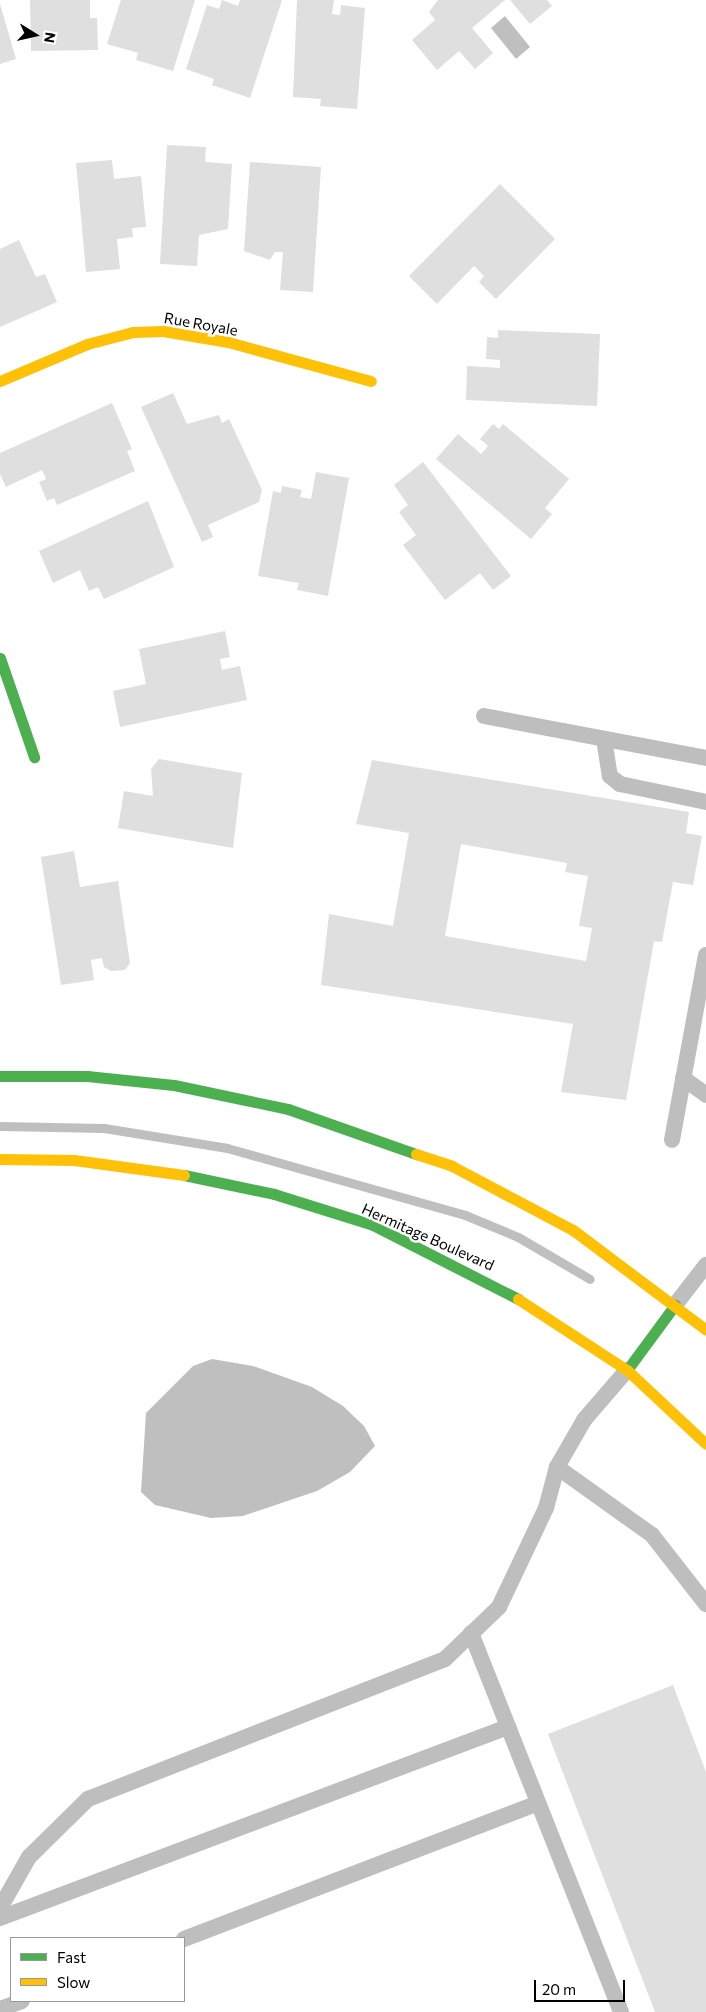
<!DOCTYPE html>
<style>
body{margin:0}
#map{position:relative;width:706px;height:2012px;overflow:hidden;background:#fff;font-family:Commissioner,sans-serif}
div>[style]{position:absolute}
.water>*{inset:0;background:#bfbfbf}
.stream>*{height:9px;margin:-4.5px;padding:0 4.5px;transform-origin:4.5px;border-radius:4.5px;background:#bfbfbf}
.building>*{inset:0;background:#dfdfdf}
.lane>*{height:16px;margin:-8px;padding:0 8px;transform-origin:8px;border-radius:8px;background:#bebebe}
.fast>*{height:11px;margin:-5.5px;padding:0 5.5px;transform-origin:5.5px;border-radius:5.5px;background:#4caf50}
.slow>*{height:11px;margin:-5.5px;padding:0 5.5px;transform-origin:5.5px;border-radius:5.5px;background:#ffc107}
span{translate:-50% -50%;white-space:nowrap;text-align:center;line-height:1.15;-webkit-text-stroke:5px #fff;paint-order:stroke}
.street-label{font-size:15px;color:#000}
.legend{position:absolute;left:10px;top:1937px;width:175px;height:65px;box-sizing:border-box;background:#fff;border:1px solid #999;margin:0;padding:6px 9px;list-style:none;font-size:15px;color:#000}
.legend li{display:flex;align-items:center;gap:10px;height:25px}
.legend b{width:25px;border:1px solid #999}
.north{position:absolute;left:10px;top:10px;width:50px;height:50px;-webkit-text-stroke:4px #fff;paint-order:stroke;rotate:100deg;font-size:14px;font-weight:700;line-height:20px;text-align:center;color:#000}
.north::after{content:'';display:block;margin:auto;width:18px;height:22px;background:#000;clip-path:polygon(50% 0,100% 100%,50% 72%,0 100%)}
.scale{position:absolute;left:534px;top:1980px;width:91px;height:22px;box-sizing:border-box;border:2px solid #000;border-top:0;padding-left:6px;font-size:15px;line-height:18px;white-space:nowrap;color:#000;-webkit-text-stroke:4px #fff;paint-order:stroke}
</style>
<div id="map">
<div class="water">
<div style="clip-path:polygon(505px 16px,530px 47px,516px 59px,491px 28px)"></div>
<div style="clip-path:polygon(212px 1359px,253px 1366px,312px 1387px,343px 1406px,364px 1426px,375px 1446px,350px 1472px,317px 1491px,243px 1516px,211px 1518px,155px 1505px,141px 1492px,146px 1413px,193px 1366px)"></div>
</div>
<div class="stream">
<div style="left:0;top:1126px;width:104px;rotate:1.1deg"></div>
<div style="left:104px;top:1128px;width:125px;rotate:9.2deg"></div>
<div style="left:227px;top:1148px;width:247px;rotate:15.7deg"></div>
<div style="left:465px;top:1215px;width:57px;rotate:22.5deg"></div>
<div style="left:518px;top:1237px;width:83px;rotate:30.3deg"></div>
</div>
<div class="building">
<div style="clip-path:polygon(30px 0,90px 0,90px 18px,97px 18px,98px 50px,31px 51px)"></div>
<div style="clip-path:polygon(121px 0,195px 0,173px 71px,136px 60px,138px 53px,107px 44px)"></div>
<div style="clip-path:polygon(222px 0,238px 6px,240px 0,282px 0,250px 98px,212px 85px,214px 79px,186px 69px,207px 5px,219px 9px)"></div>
<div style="clip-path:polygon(297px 0,334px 0,332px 14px,340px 15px,341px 5px,365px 8px,357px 109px,320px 106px,321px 99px,293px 97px)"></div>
<div style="clip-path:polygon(438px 0,505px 0,472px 28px,493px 53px,475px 69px,459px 51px,437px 70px,412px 40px,435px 20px,429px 12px)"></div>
<div style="clip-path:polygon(510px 0,547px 0,552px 6px,530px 24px)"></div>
<div style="clip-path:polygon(0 4px,16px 59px,0 64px)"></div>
<div style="clip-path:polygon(167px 145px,206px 147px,205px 162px,232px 164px,228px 229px,199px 235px,197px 266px,160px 264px)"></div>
<div style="clip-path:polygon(112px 160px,114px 179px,141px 176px,146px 227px,132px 228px,133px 237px,117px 239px,120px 269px,86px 272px,76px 163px)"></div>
<div style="clip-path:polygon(250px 162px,321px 167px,313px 292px,280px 290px,283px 252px,275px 252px,270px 260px,244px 251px)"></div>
<div style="clip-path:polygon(500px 184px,555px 239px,496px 299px,479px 282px,484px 276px,474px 266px,437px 304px,409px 276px)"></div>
<div style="clip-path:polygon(19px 240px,36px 277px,45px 274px,57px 302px,0 327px,0 249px)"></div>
<div style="clip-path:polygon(498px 330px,600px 334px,597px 406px,466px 400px,467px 366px,500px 368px,500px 360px,486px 359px,487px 337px,498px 338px)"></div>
<div style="clip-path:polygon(173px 393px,187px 424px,219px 415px,222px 423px,229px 419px,262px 490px,259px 502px,208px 525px,213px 537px,202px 542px,141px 407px)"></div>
<div style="clip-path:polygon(112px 403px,132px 449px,127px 451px,135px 471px,57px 505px,54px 498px,47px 501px,39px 482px,46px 479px,42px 470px,6px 487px,0 474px,0 453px)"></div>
<div style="clip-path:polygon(493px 424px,499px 429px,503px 424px,569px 479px,545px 508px,552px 514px,531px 539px,436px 459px,458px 434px,481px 454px,488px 446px,480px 439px)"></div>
<div style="clip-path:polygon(423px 462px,511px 576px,493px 590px,480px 573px,445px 600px,403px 545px,416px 535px,399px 512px,408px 505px,394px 485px)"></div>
<div style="clip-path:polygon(316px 472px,349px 478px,328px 596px,297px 590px,299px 583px,258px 576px,273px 491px,281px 493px,282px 486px,302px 490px,300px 497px,311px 499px)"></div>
<div style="clip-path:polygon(148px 501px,174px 567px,104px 599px,98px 587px,89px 591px,80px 570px,53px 583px,39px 551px)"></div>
<div style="clip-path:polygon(225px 631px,230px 657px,220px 659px,222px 670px,240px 666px,247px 700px,120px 727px,113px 691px,146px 684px,139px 649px)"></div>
<div style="clip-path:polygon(159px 759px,242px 773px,233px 848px,118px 828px,124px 791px,153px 796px,151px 769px)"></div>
<div style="clip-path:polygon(evenodd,372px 760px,689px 812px,686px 833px,702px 836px,693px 885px,673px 882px,662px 942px,654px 941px,626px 1100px,561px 1092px,573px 1024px,321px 985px,329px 914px,393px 926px,409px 833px,356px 824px,372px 760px,461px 844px,567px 863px,565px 872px,588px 876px,579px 926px,592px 928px,586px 961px,445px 936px,461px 844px)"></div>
<div style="clip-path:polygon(74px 851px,80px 887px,118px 881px,130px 963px,125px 970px,111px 971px,104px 967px,102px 958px,91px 960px,94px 980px,61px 985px,41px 857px)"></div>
<div style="clip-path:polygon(673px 1685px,706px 1772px,706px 2012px,655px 2012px,548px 1734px)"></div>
</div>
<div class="lane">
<div style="left:484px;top:716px;width:226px;rotate:10.7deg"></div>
<div style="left:604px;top:739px;width:37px;rotate:81deg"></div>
<div style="left:610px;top:776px;width:13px;rotate:39deg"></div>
<div style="left:620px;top:784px;width:88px;rotate:11.8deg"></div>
<div style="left:683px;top:1078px;width:29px;rotate:36deg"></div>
<div style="left:672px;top:1140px;width:188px;rotate:-79.6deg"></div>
<div style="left:675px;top:1305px;width:51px;rotate:-52.2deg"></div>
<div style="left:557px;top:1467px;width:117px;rotate:35.6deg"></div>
<div style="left:652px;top:1535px;width:88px;rotate:52deg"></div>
<div style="left:471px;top:1633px;width:408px;rotate:68.4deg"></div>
<div style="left:0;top:1908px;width:59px;rotate:-60.4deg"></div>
<div style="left:29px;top:1857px;width:83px;rotate:-44.5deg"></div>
<div style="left:88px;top:1799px;width:383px;rotate:-21.4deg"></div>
<div style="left:445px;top:1659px;width:75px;rotate:-43.9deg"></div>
<div style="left:499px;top:1607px;width:110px;rotate:-64.6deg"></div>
<div style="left:546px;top:1508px;width:42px;rotate:-75deg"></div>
<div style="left:557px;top:1467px;width:54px;rotate:-60.1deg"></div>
<div style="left:584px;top:1420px;width:66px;rotate:-49.3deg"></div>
<div style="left:0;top:1918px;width:543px;rotate:-20.61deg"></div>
<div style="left:184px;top:1939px;width:379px;rotate:-21deg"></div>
<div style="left:0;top:2009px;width:23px;rotate:-20deg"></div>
</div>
<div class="fast">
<div style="left:0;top:658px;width:105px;rotate:71deg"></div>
<div style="left:0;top:1076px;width:87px"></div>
<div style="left:87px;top:1076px;width:87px;rotate:5.9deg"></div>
<div style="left:174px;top:1085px;width:116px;rotate:11.9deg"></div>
<div style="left:288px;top:1109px;width:136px;rotate:19.4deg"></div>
<div style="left:184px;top:1175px;width:92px;rotate:11.9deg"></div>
<div style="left:274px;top:1194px;width:104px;rotate:17.4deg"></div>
<div style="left:373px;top:1225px;width:163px;rotate:27deg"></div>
<div style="left:627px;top:1370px;width:81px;rotate:-53.6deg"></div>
</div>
<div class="slow">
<div style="left:0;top:381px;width:95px;rotate:-23deg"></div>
<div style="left:87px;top:344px;width:48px;rotate:-14.6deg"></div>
<div style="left:133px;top:332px;width:30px;rotate:-2deg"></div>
<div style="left:163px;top:331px;width:66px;rotate:9.6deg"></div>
<div style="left:228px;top:342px;width:148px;rotate:15.3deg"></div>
<div style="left:416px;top:1154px;width:38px;rotate:18deg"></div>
<div style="left:452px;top:1166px;width:137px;rotate:27.9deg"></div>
<div style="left:573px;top:1230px;width:166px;rotate:36.9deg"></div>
<div style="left:0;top:1159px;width:74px;rotate:0.8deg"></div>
<div style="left:74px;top:1160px;width:111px;rotate:7.8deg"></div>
<div style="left:518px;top:1299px;width:130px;rotate:33.1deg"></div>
<div style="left:627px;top:1370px;width:108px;rotate:43.1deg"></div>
</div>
<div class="street-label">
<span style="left:201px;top:324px;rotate:10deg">Rue Royale</span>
<span style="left:428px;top:1237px;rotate:24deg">Hermitage Boulevard</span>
</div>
<ul class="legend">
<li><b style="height:6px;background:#4caf50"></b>Fast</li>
<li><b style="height:6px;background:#ffc107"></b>Slow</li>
</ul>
<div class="north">N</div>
<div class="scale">20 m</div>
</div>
